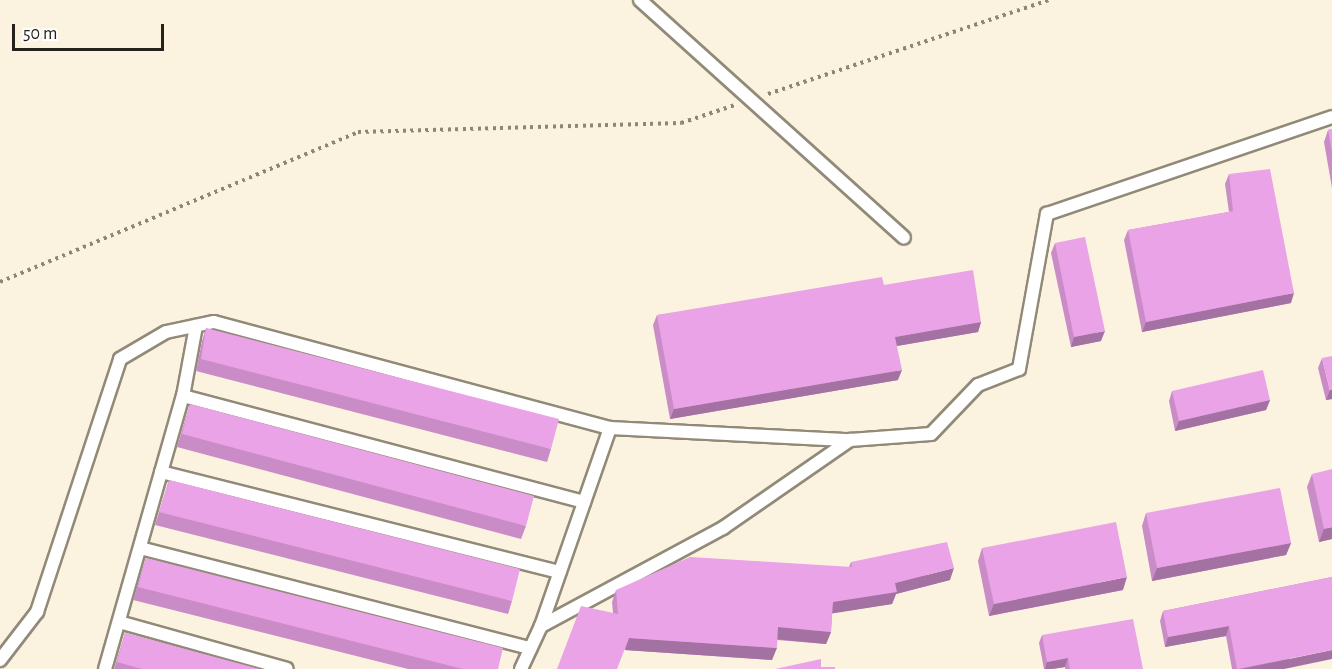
<!DOCTYPE html>
<style>
body{margin:0}
#map{position:relative;width:1332px;height:669px;overflow:hidden;background:#fbf3df;font-family:"Alegreya Sans",sans-serif}
div>[style]{position:absolute}
.path>*{height:4px;margin-top:-2px;transform-origin:0;background:repeating-linear-gradient(90deg,#8c8679 0 3px,transparent 0 7.5px)}
.roads{filter:drop-shadow(2px 0 #918a78) drop-shadow(-2px 0 #918a78) drop-shadow(0 2px #918a78) drop-shadow(0 -2px #918a78)}
.service>*{height:12px;margin:-6px;padding:0 6px;transform-origin:6px;border-radius:6px;background:#fff}
.wall>*{inset:0;background:#c98cc7}
.shaded-wall>*{inset:0;background:#a472a2}
.building>*{inset:0;background:#eaa3e7}
span{translate:-50% -50%;white-space:nowrap;text-align:center;line-height:1.15;-webkit-text-stroke:4.5px #fff;paint-order:stroke}
.scale{position:absolute;left:12px;top:24px;width:152px;height:27px;box-sizing:border-box;border:3px solid #25221b;border-top:0;padding-left:8px;font-size:18px;line-height:21px;white-space:nowrap;color:#25221b;-webkit-text-stroke:4px #fff;paint-order:stroke}
</style>
<div id="map">
<div class="path">
<div style="left:768px;top:94px;width:296px;rotate:-18.5deg"></div>
<div style="left:0;top:282px;width:388px;rotate:-22.7deg"></div>
<div style="left:358px;top:132px;width:323px;rotate:-1.6deg"></div>
<div style="left:681px;top:123px;width:57px;rotate:-18.4deg"></div>
</div>
<div class="roads">
<div class="service">
<div style="left:640px;top:0;width:355px;rotate:42deg"></div>
<div style="left:196px;top:326px;width:71px;rotate:100.5deg"></div>
<div style="left:183px;top:396px;width:415px;rotate:14.8deg"></div>
<div style="left:161px;top:472px;width:411px;rotate:14.1deg"></div>
<div style="left:140px;top:548px;width:403px;rotate:14.4deg"></div>
<div style="left:119px;top:622px;width:174px;rotate:15.6deg"></div>
<div style="left:541px;top:626px;width:210px;rotate:-70.8deg"></div>
<div style="left:0;top:660px;width:61px;rotate:-52.4deg"></div>
<div style="left:37px;top:612px;width:266px;rotate:-71.8deg"></div>
<div style="left:120px;top:359px;width:53px;rotate:-30.4deg"></div>
<div style="left:166px;top:332px;width:49px;rotate:-11.8deg"></div>
<div style="left:214px;top:322px;width:410px;rotate:15deg"></div>
<div style="left:610px;top:428px;width:240px;rotate:2.9deg"></div>
<div style="left:850px;top:440px;width:81px;rotate:-4.2deg"></div>
<div style="left:931px;top:434px;width:68px;rotate:-46.2deg"></div>
<div style="left:978px;top:385px;width:44px;rotate:-21.3deg"></div>
<div style="left:1019px;top:369px;width:158px;rotate:-79.8deg"></div>
<div style="left:1047px;top:214px;width:301px;rotate:-18.8deg"></div>
<div style="left:105px;top:669px;width:284px;rotate:-74.1deg"></div>
<div style="left:521px;top:669px;width:47px;rotate:-65.1deg"></div>
<div style="left:541px;top:626px;width:207px;rotate:-28.3deg"></div>
<div style="left:723px;top:528px;width:155px;rotate:-34.7deg"></div>
</div>
</div>
<div class="wall">
<div style="clip-path:polygon(1332px 129px,1332px 188px,1324px 142px,1328px 130px)"></div>
<div style="clip-path:polygon(1229px 174px,1291px 303px,1142px 332px,1124px 240px,1128px 230px,1229px 212px,1225px 184px)"></div>
<div style="clip-path:polygon(1055px 243px,1101px 341px,1071px 347px,1051px 253px)"></div>
<div style="clip-path:polygon(884px 285px,981px 322px,978px 332px,897px 346px,898px 380px,670px 419px,653px 325px,657px 315px)"></div>
<div style="clip-path:polygon(206px 328px,551px 449px,547px 462px,196px 371px,202px 341px)"></div>
<div style="clip-path:polygon(1322px 358px,1332px 399px,1326px 400px,1318px 368px)"></div>
<div style="clip-path:polygon(1172px 391px,1270px 400px,1266px 410px,1175px 431px,1169px 401px)"></div>
<div style="clip-path:polygon(190px 404px,526px 526px,521px 539px,177px 447px)"></div>
<div style="clip-path:polygon(1312px 474px,1332px 539px,1319px 542px,1307px 487px)"></div>
<div style="clip-path:polygon(169px 480px,512px 601px,508px 614px,155px 525px)"></div>
<div style="clip-path:polygon(1146px 513px,1291px 543px,1286px 555px,1152px 581px,1142px 526px)"></div>
<div style="clip-path:polygon(982px 548px,1123px 590px,989px 616px,978px 561px)"></div>
<div style="clip-path:polygon(146px 558px,498px 669px,408px 669px,133px 600px)"></div>
<div style="clip-path:polygon(851px 562px,950px 580px,896px 594px,892px 604px,832px 613px,831px 632px,826px 644px,777px 640px,772px 660px,625px 650px,613px 613px,612px 602px,616px 590px,849px 567px)"></div>
<div style="clip-path:polygon(1332px 577px,1284px 669px,1232px 669px,1226px 636px,1165px 647px,1160px 621px,1163px 611px)"></div>
<div style="clip-path:polygon(125px 633px,259px 669px,114px 669px)"></div>
<div style="clip-path:polygon(1042px 635px,1143px 669px,1065px 669px,1065px 667px,1052px 669px,1044px 669px,1039px 643px)"></div>
</div>
<div class="shaded-wall">
<div style="clip-path:polygon(1294px 293px,1291px 303px,1142px 332px,1146px 322px)"></div>
<div style="clip-path:polygon(981px 322px,978px 332px,891px 347px,895px 337px)"></div>
<div style="clip-path:polygon(1105px 331px,1101px 341px,1071px 347px,1074px 337px)"></div>
<div style="clip-path:polygon(902px 370px,898px 380px,670px 419px,674px 409px)"></div>
<div style="clip-path:polygon(1330px 390px,1332px 390px,1332px 399px,1326px 400px)"></div>
<div style="clip-path:polygon(1270px 400px,1266px 410px,1175px 431px,1179px 421px)"></div>
<div style="clip-path:polygon(1332px 527px,1332px 539px,1319px 542px,1324px 529px)"></div>
<div style="clip-path:polygon(1291px 543px,1286px 555px,1152px 581px,1157px 568px)"></div>
<div style="clip-path:polygon(954px 568px,950px 580px,896px 594px,892px 604px,829px 614px,833px 602px,895px 583px)"></div>
<div style="clip-path:polygon(1127px 577px,1123px 590px,989px 616px,994px 604px)"></div>
<div style="clip-path:polygon(1229px 626px,1226px 636px,1165px 647px,1168px 637px)"></div>
<div style="clip-path:polygon(778px 627px,831px 632px,826px 644px,774px 639px)"></div>
<div style="clip-path:polygon(629px 638px,777px 648px,772px 660px,625px 650px)"></div>
<div style="clip-path:polygon(1332px 650px,1332px 659px,1284px 669px,1241px 669px)"></div>
<div style="clip-path:polygon(1068px 658px,1065px 667px,1052px 669px,1045px 669px,1047px 662px)"></div>
</div>
<div class="building">
<div style="clip-path:polygon(1332px 129px,1332px 152px,1328px 130px)"></div>
<div style="clip-path:polygon(1270px 169px,1294px 293px,1146px 322px,1128px 230px,1233px 211px,1229px 174px)"></div>
<div style="clip-path:polygon(1085px 237px,1105px 331px,1074px 337px,1055px 243px)"></div>
<div style="clip-path:polygon(973px 270px,981px 322px,895px 337px,902px 370px,674px 409px,657px 315px,882px 277px,884px 285px)"></div>
<div style="clip-path:polygon(206px 328px,559px 419px,551px 449px,201px 359px)"></div>
<div style="clip-path:polygon(1332px 356px,1332px 390px,1330px 390px,1322px 358px)"></div>
<div style="clip-path:polygon(1263px 370px,1270px 400px,1179px 421px,1172px 391px)"></div>
<div style="clip-path:polygon(190px 404px,534px 496px,526px 526px,182px 434px)"></div>
<div style="clip-path:polygon(1332px 469px,1332px 527px,1324px 529px,1312px 474px)"></div>
<div style="clip-path:polygon(169px 480px,520px 569px,512px 601px,159px 512px)"></div>
<div style="clip-path:polygon(1280px 488px,1291px 543px,1157px 568px,1146px 513px)"></div>
<div style="clip-path:polygon(1116px 522px,1127px 577px,994px 604px,982px 548px)"></div>
<div style="clip-path:polygon(947px 542px,954px 568px,895px 583px,897px 592px,833px 602px,831px 632px,778px 627px,777px 648px,629px 638px,617px 669px,557px 669px,581px 606px,618px 614px,616px 590px,690px 557px,852px 567px,851px 562px)"></div>
<div style="clip-path:polygon(146px 558px,503px 648px,498px 669px,463px 669px,138px 587px)"></div>
<div style="clip-path:polygon(1332px 577px,1332px 650px,1237px 669px,1229px 626px,1168px 637px,1163px 611px)"></div>
<div style="clip-path:polygon(1133px 619px,1143px 669px,1070px 669px,1068px 658px,1047px 662px,1042px 635px)"></div>
<div style="clip-path:polygon(125px 633px,259px 669px,142px 669px,117px 662px)"></div>
<div style="clip-path:polygon(821px 659px,821px 667px,835px 667px,835px 669px,775px 669px)"></div>
</div>
<div class="scale">50 m</div>
</div>
